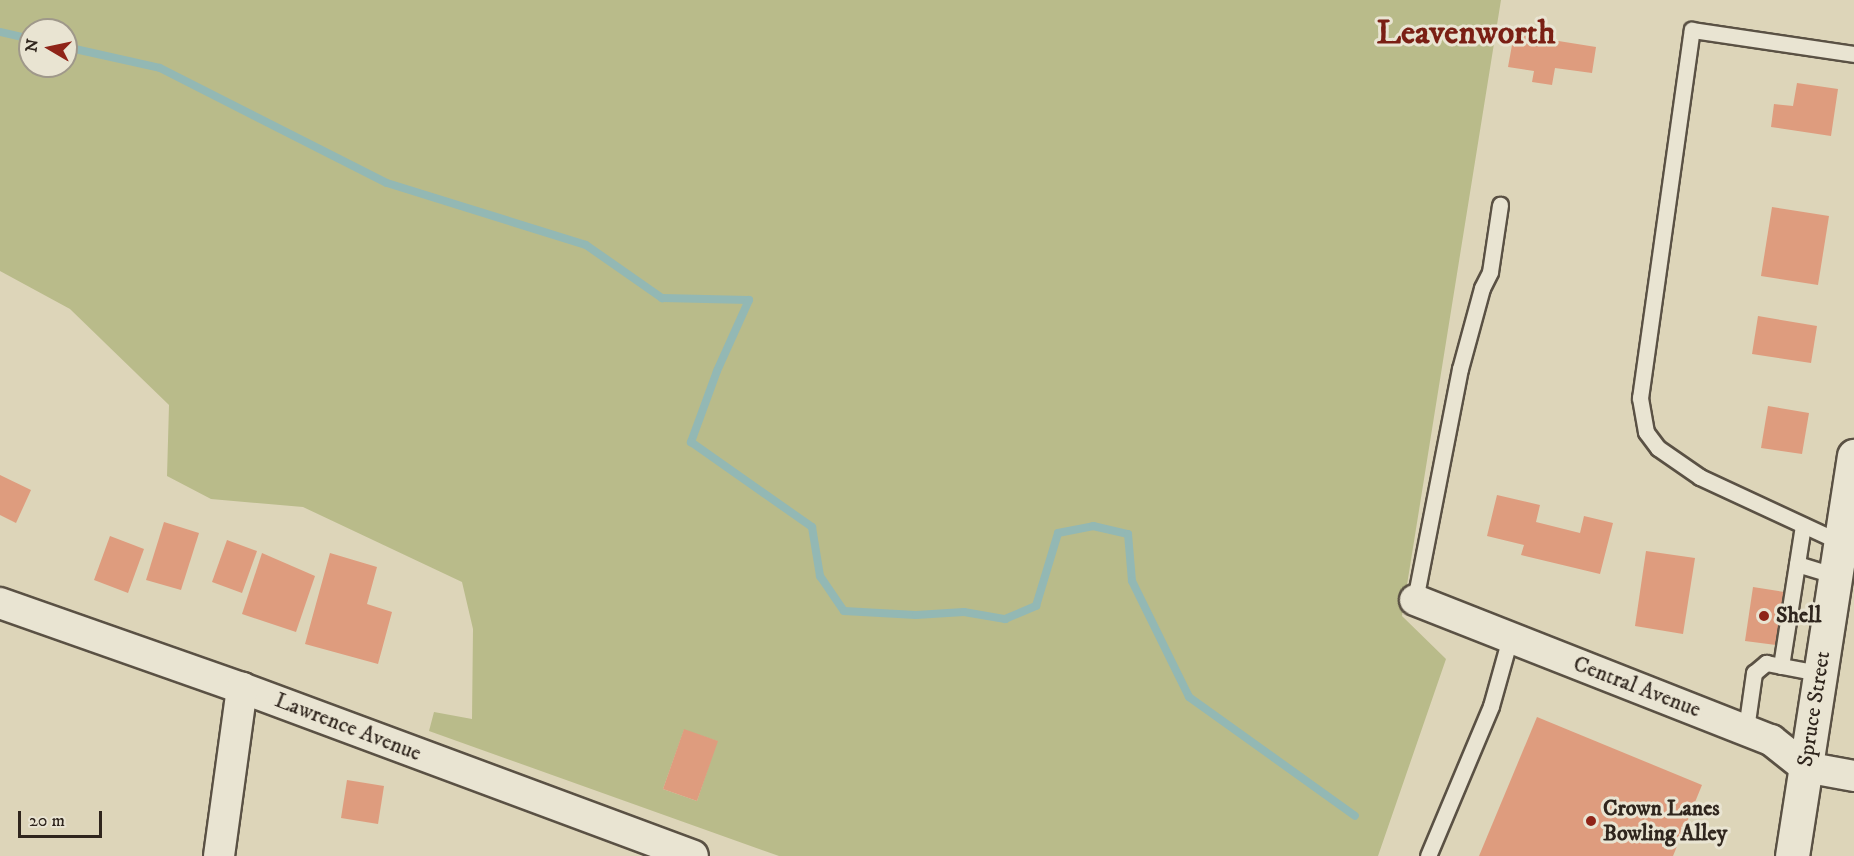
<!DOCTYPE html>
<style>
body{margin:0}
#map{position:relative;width:1854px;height:856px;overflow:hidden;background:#ddd5b9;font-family:"IM FELL DW Pica",serif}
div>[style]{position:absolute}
.green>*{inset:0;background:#b9bb8a}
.stream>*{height:8px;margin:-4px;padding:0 4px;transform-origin:4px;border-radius:4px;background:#93b8b4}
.building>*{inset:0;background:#de9c7e}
.roads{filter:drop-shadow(2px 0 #5a5144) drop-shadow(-2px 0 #5a5144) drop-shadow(0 2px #5a5144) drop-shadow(0 -2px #5a5144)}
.lane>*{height:15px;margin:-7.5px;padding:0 7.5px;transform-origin:7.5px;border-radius:7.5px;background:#e9e4d2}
.street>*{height:30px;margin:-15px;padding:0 15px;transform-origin:15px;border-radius:15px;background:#e9e4d2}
.secondary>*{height:33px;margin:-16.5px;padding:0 16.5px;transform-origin:16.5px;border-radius:16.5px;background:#e9e4d2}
.dots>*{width:16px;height:16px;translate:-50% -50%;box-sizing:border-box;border:3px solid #e9e4d2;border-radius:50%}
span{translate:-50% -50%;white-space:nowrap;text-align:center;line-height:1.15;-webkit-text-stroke:6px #e9e4d2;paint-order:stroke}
.poi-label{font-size:22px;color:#2f251d;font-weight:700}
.left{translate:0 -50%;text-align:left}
.street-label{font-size:22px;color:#2f251d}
.town-label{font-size:34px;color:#7a1f14;font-weight:700}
.north{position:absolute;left:18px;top:18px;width:60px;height:60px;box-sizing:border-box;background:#e9e4d2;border:2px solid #9f988a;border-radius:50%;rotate:279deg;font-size:16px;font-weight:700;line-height:24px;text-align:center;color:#2f251d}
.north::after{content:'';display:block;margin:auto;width:21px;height:27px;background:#8f2418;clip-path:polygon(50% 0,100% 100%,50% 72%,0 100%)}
.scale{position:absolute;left:18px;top:811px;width:84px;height:27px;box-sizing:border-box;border:3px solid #2f251d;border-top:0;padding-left:8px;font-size:18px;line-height:21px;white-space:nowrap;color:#2f251d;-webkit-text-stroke:4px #e9e4d2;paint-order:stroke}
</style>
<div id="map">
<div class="green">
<div style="clip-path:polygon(evenodd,0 0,1501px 0,1402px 616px,1446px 659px,1378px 856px,779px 856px,429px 731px,434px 712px,472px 719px,473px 629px,462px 582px,303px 507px,211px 499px,167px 476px,169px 405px,70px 309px,0 271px,0 0,30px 30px,66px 30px,66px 66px,30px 66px,30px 30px,0 0,684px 730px,717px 741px,697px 801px,663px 789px,684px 730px)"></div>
</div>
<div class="stream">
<div style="left:0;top:32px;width:31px;rotate:13deg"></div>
<div style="left:66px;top:47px;width:96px;rotate:12.6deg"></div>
<div style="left:160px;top:68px;width:254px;rotate:26.9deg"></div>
<div style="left:387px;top:183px;width:208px;rotate:17.3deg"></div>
<div style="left:586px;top:245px;width:93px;rotate:34.9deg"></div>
<div style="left:662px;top:298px;width:87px;rotate:1.3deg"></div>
<div style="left:749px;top:300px;width:78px;rotate:114.3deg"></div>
<div style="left:717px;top:371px;width:76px;rotate:110.1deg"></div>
<div style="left:691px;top:442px;width:148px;rotate:35.1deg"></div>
<div style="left:812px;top:527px;width:50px;rotate:80.7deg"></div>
<div style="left:820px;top:576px;width:42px;rotate:55.6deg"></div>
<div style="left:844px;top:611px;width:72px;rotate:3.2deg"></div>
<div style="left:916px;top:615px;width:48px;rotate:-3.6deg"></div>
<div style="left:964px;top:612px;width:42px;rotate:9.7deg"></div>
<div style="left:1005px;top:619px;width:34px;rotate:-23deg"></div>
<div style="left:1036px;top:606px;width:76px;rotate:-73.2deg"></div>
<div style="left:1058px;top:533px;width:36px;rotate:-11deg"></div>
<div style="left:1093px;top:526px;width:36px;rotate:13deg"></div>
<div style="left:1128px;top:534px;width:47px;rotate:85.1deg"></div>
<div style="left:1132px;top:581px;width:129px;rotate:63.8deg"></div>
<div style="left:1189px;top:697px;width:204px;rotate:35.6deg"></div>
</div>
<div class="building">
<div style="clip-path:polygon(1514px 34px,1596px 47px,1592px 73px,1555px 68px,1552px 85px,1532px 82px,1534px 71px,1508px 67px)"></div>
<div style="clip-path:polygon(1797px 83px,1838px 89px,1831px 136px,1771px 127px,1774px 104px,1793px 106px)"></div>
<div style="clip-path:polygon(1772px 207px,1829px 216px,1818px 285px,1761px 276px)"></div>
<div style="clip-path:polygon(1758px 316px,1817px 326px,1811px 363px,1752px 354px)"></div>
<div style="clip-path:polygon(1768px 406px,1809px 413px,1802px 454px,1761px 448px)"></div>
<div style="clip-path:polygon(0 475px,31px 490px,16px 523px,0 515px)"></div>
<div style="clip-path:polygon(1497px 495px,1540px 505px,1536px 522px,1580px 533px,1584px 516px,1613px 523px,1600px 574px,1521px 555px,1524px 545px,1487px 536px)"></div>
<div style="clip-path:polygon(164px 522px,199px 533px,181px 590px,146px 580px)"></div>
<div style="clip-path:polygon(110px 536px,144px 549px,128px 593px,94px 580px)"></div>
<div style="clip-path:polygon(227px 540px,257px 551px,242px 593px,212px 582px)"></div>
<div style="clip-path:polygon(1646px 551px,1695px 558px,1683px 634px,1635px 626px)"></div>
<div style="clip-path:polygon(262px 553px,315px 576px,296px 632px,242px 614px)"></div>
<div style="clip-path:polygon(330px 553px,377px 567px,367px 604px,392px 612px,378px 664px,305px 644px)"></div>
<div style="clip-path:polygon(1753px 587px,1784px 592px,1776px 645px,1745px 641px)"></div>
<div style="clip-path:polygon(1537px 717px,1702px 785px,1673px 856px,1479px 856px)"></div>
<div style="clip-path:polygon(684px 729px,718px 741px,697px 801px,663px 789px)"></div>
<div style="clip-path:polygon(347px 780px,384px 786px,378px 824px,341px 818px)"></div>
</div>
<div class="roads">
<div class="lane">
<div style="left:1842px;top:543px;width:157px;rotate:-155.1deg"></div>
<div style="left:1700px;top:477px;width:51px;rotate:-145.4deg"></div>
<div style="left:1658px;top:448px;width:20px;rotate:-127deg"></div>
<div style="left:1646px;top:432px;width:35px;rotate:-100deg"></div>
<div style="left:1640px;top:398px;width:372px;rotate:-82deg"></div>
<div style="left:1692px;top:30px;width:164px;rotate:8.4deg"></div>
<div style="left:1797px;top:564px;width:39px;rotate:17deg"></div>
<div style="left:1415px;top:600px;width:235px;rotate:-79deg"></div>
<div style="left:1460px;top:369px;width:84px;rotate:-74.8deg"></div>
<div style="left:1482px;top:288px;width:18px;rotate:-63deg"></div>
<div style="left:1490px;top:272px;width:68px;rotate:-81.5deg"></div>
<div style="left:1781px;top:666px;width:142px;rotate:-81.1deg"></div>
<div style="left:1746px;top:729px;width:57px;rotate:-81.9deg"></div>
<div style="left:1754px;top:673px;width:16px;rotate:-40deg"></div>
<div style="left:1766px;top:663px;width:54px;rotate:10.7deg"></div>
<div style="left:1428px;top:856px;width:163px;rotate:-67.2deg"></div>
<div style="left:1491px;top:706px;width:71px;rotate:-74.4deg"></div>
</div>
<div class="street">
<div style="left:1415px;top:600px;width:383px;rotate:21.5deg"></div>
<div style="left:1771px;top:740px;width:43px;rotate:38.5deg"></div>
<div style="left:1805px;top:767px;width:50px;rotate:10.4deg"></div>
<div style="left:0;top:603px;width:256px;rotate:19.4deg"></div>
<div style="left:242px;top:688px;width:481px;rotate:20.4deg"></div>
<div style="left:219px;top:856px;width:170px;rotate:-82.2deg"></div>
</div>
<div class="secondary">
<div style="left:1792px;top:856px;width:405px;rotate:-81.2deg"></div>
</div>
</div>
<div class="dots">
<div style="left:1764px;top:616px;background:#8f2418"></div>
<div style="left:1591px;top:821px;background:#8f2418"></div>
</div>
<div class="poi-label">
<span class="left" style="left:1776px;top:616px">Shell</span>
<span class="left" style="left:1603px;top:821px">Crown Lanes<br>Bowling Alley</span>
</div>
<div class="street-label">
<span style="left:1637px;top:687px;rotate:21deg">Central Avenue</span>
<span style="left:1814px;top:709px;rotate:-81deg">Spruce Street</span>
<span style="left:348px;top:727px;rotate:21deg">Lawrence Avenue</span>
</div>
<div class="town-label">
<span style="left:1466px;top:34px">Leavenworth</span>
</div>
<div class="north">N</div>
<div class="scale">20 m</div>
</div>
